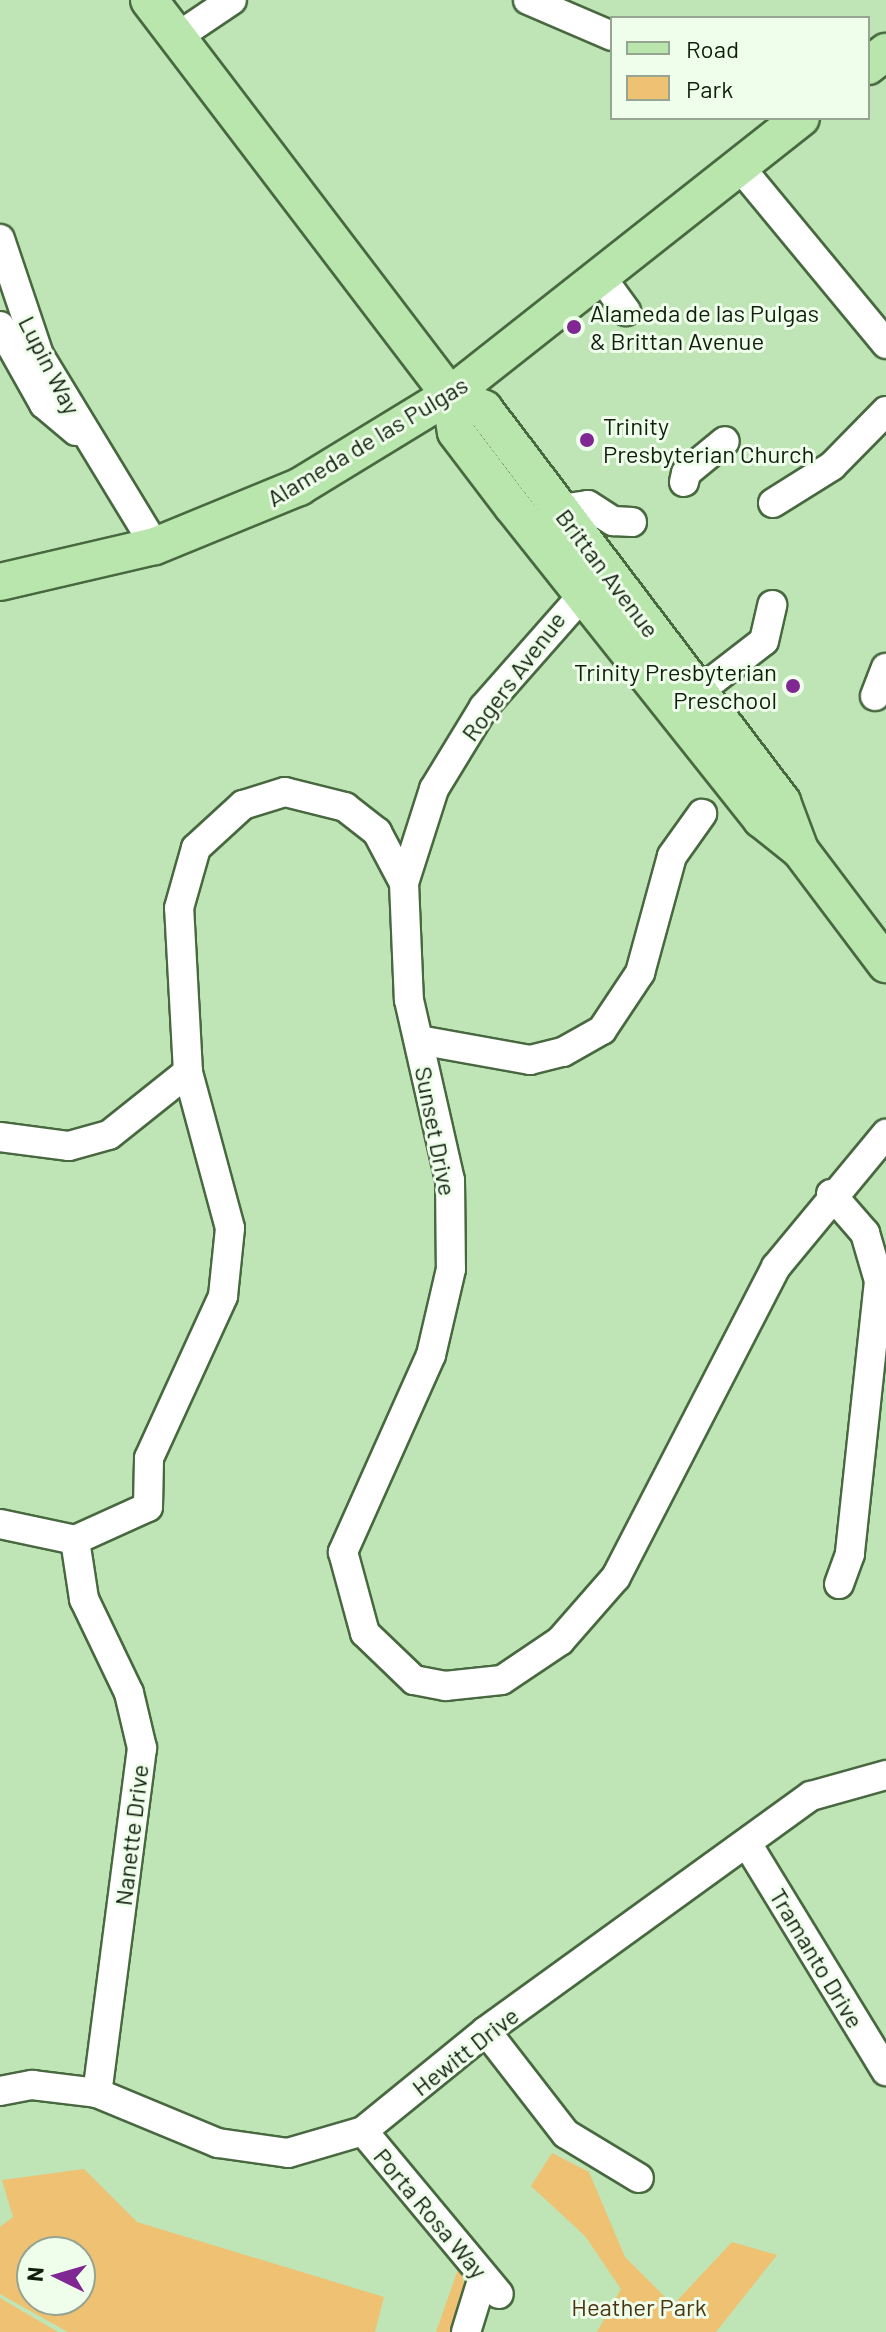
<!DOCTYPE html>
<style>
body{margin:0}
#map{position:relative;width:886px;height:2332px;overflow:hidden;background:#bfe4b6;font-family:Barlow,sans-serif}
div>[style]{position:absolute}
.green>*{inset:0;background:#efc172}
.roads{filter:drop-shadow(2px 0 #486840) drop-shadow(-2px 0 #486840) drop-shadow(0 2px #486840) drop-shadow(0 -2px #486840)}
.minor>*{height:28px;margin:-14px;padding:0 14px;transform-origin:14px;border-radius:14px;background:#fff}
.major>*{height:36px;margin:-18px;padding:0 18px;transform-origin:18px;border-radius:18px;background:#b8e6ac}
.dots>*{width:22px;height:22px;translate:-50% -50%;box-sizing:border-box;border:4px solid #effeeb;border-radius:50%}
span{translate:-50% -50%;white-space:nowrap;text-align:center;line-height:1.15;-webkit-text-stroke:6px #effeeb;paint-order:stroke}
.poi-label{font-size:24px;color:#101e0d}
.left{translate:0 -50%;text-align:left}
.right{translate:-100% -50%;text-align:right}
.street-label{font-size:24px;color:#101e0d}
.park-label{font-size:24px;color:#493511}
.legend{position:absolute;left:610px;top:16px;width:260px;height:104px;box-sizing:border-box;background:#effeeb;border:2px solid #96a492;margin:0;padding:10px 14px;list-style:none;font-size:24px;color:#101e0d}
.legend li{display:flex;align-items:center;gap:16px;height:40px}
.legend b{width:40px;border:2px solid #96a492}
.north{position:absolute;left:16px;top:2236px;width:80px;height:80px;box-sizing:border-box;background:#effeeb;border:2px solid #96a492;border-radius:50%;rotate:275deg;font-size:22px;font-weight:700;line-height:32px;text-align:center;color:#101e0d}
.north::after{content:'';display:block;margin:auto;width:28px;height:36px;background:#802794;clip-path:polygon(50% 0,100% 100%,50% 72%,0 100%)}
</style>
<div id="map">
<div class="green">
<div style="clip-path:polygon(552px 2153px,589px 2172px,625px 2257px,673px 2305px,732px 2242px,777px 2255px,716px 2332px,597px 2332px,621px 2289px,585px 2236px,531px 2186px)"></div>
<div style="clip-path:polygon(evenodd,84px 2169px,137px 2222px,384px 2297px,375px 2332px,68px 2332px,0 2294px,0 2227px,13px 2217px,2px 2180px,84px 2169px,80px 2252px,80px 2300px,32px 2300px,32px 2252px,80px 2252px)"></div>
<div style="clip-path:polygon(460px 2264px,473px 2332px,436px 2332px)"></div>
<div style="clip-path:polygon(0 2298px,58px 2332px,0 2332px)"></div>
</div>
<div class="roads">
<div class="minor">
<div style="left:528px;top:0;width:91px;rotate:23.2deg"></div>
<div style="left:177px;top:37px;width:66px;rotate:-33.9deg"></div>
<div style="left:739px;top:166px;width:231px;rotate:50.4deg"></div>
<div style="left:0;top:239px;width:122px;rotate:71.4deg"></div>
<div style="left:39px;top:355px;width:223px;rotate:58.7deg"></div>
<div style="left:602px;top:278px;width:41px;rotate:54deg"></div>
<div style="left:0;top:326px;width:90px;rotate:60.6deg"></div>
<div style="left:44px;top:404px;width:42px;rotate:40.2deg"></div>
<div style="left:684px;top:482px;width:9px;rotate:-77deg"></div>
<div style="left:686px;top:473px;width:50px;rotate:-39.4deg"></div>
<div style="left:773px;top:503px;width:70px;rotate:-32.1deg"></div>
<div style="left:832px;top:466px;width:77px;rotate:-45.5deg"></div>
<div style="left:560px;top:509px;width:28px;rotate:-8deg"></div>
<div style="left:588px;top:505px;width:30px;rotate:33deg"></div>
<div style="left:613px;top:521px;width:19px;rotate:3deg"></div>
<div style="left:698px;top:692px;width:83px;rotate:-37.7deg"></div>
<div style="left:764px;top:641px;width:37px;rotate:-77deg"></div>
<div style="left:875px;top:696px;width:30px;rotate:-69deg"></div>
<div style="left:404px;top:883px;width:99px;rotate:-72.3deg"></div>
<div style="left:434px;top:789px;width:96px;rotate:-58.6deg"></div>
<div style="left:484px;top:707px;width:169px;rotate:-48.6deg"></div>
<div style="left:419px;top:1040px;width:113px;rotate:10.2deg"></div>
<div style="left:530px;top:1060px;width:34px;rotate:-14deg"></div>
<div style="left:563px;top:1052px;width:45px;rotate:-29.4deg"></div>
<div style="left:602px;top:1030px;width:69px;rotate:-56.3deg"></div>
<div style="left:640px;top:973px;width:121px;rotate:-74.7deg"></div>
<div style="left:672px;top:856px;width:52px;rotate:-54.5deg"></div>
<div style="left:0;top:1137px;width:70px;rotate:7.4deg"></div>
<div style="left:69px;top:1146px;width:41px;rotate:-15.4deg"></div>
<div style="left:109px;top:1135px;width:101px;rotate:-38.6deg"></div>
<div style="left:831px;top:1194px;width:52px;rotate:48.9deg"></div>
<div style="left:865px;top:1233px;width:50px;rotate:73.7deg"></div>
<div style="left:879px;top:1281px;width:275px;rotate:96.1deg"></div>
<div style="left:850px;top:1554px;width:32px;rotate:110deg"></div>
<div style="left:0;top:1524px;width:77px;rotate:12deg"></div>
<div style="left:75px;top:1540px;width:80px;rotate:-24.3deg"></div>
<div style="left:148px;top:1507px;width:49px;rotate:-88.8deg"></div>
<div style="left:149px;top:1458px;width:178px;rotate:-65.4deg"></div>
<div style="left:223px;top:1296px;width:68px;rotate:-84.1deg"></div>
<div style="left:230px;top:1228px;width:162px;rotate:-105.1deg"></div>
<div style="left:188px;top:1072px;width:164px;rotate:-93.1deg"></div>
<div style="left:179px;top:908px;width:62px;rotate:-74.2deg"></div>
<div style="left:196px;top:848px;width:64px;rotate:-42.5deg"></div>
<div style="left:243px;top:805px;width:44px;rotate:-17.2deg"></div>
<div style="left:285px;top:792px;width:62px;rotate:14deg"></div>
<div style="left:345px;top:807px;width:41px;rotate:38deg"></div>
<div style="left:377px;top:832px;width:58px;rotate:62.1deg"></div>
<div style="left:404px;top:883px;width:117px;rotate:87.6deg"></div>
<div style="left:409px;top:1000px;width:185px;rotate:77.2deg"></div>
<div style="left:450px;top:1180px;width:89px;rotate:89.4deg"></div>
<div style="left:451px;top:1269px;width:88px;rotate:103.1deg"></div>
<div style="left:431px;top:1355px;width:216px;rotate:114.1deg"></div>
<div style="left:343px;top:1552px;width:84px;rotate:74.8deg"></div>
<div style="left:365px;top:1633px;width:68px;rotate:43.8deg"></div>
<div style="left:414px;top:1680px;width:32px;rotate:11deg"></div>
<div style="left:445px;top:1686px;width:57px;rotate:-6deg"></div>
<div style="left:502px;top:1680px;width:70px;rotate:-33.9deg"></div>
<div style="left:560px;top:1641px;width:85px;rotate:-48.8deg"></div>
<div style="left:616px;top:1577px;width:349px;rotate:-62.7deg"></div>
<div style="left:776px;top:1267px;width:173px;rotate:-50.4deg"></div>
<div style="left:75px;top:1540px;width:60px;rotate:81.3deg"></div>
<div style="left:84px;top:1599px;width:104px;rotate:64.4deg"></div>
<div style="left:129px;top:1693px;width:57px;rotate:76.7deg"></div>
<div style="left:142px;top:1748px;width:348px;rotate:97.4deg"></div>
<div style="left:748px;top:1845px;width:265px;rotate:58.6deg"></div>
<div style="left:486px;top:2031px;width:130px;rotate:52.2deg"></div>
<div style="left:566px;top:2134px;width:85px;rotate:31.1deg"></div>
<div style="left:0;top:2091px;width:33px;rotate:-11deg"></div>
<div style="left:32px;top:2085px;width:65px;rotate:7deg"></div>
<div style="left:97px;top:2093px;width:131px;rotate:22.5deg"></div>
<div style="left:218px;top:2143px;width:71px;rotate:8.1deg"></div>
<div style="left:288px;top:2153px;width:78px;rotate:-16.3deg"></div>
<div style="left:363px;top:2131px;width:159px;rotate:-39.1deg"></div>
<div style="left:486px;top:2031px;width:401px;rotate:-35.9deg"></div>
<div style="left:811px;top:1796px;width:78px;rotate:-15.6deg"></div>
<div style="left:363px;top:2131px;width:212px;rotate:50.2deg"></div>
<div style="left:466px;top:2332px;width:58px;rotate:-72.8deg"></div>
</div>
<div class="major">
<div style="left:149px;top:0;width:497px;rotate:52.7deg"></div>
<div style="left:450px;top:395px;width:37px;rotate:81deg"></div>
<div style="left:456px;top:432px;width:94px;rotate:52.8deg"></div>
<div style="left:513px;top:507px;width:399px;rotate:51.5deg"></div>
<div style="left:761px;top:819px;width:50px;rotate:38.5deg"></div>
<div style="left:800px;top:850px;width:143px;rotate:53deg"></div>
<div style="left:868px;top:66px;width:23px;rotate:-38deg"></div>
<div style="left:450px;top:395px;width:37px;rotate:22deg"></div>
<div style="left:484px;top:409px;width:493px;rotate:52.8deg"></div>
<div style="left:782px;top:802px;width:51px;rotate:69.4deg"></div>
<div style="left:0;top:582px;width:159px;rotate:-13.1deg"></div>
<div style="left:155px;top:546px;width:156px;rotate:-22.3deg"></div>
<div style="left:299px;top:487px;width:177px;rotate:-31.4deg"></div>
<div style="left:450px;top:395px;width:447px;rotate:-38.3deg"></div>
</div>
</div>
<div class="dots">
<div style="left:574px;top:327px;background:#802794"></div>
<div style="left:587px;top:440px;background:#802794"></div>
<div style="left:793px;top:686px;background:#802794"></div>
</div>
<div class="poi-label">
<span class="left" style="left:590px;top:327px">Alameda de las Pulgas<br>&amp; Brittan Avenue</span>
<span class="left" style="left:603px;top:440px">Trinity<br>Presbyterian Church</span>
<span class="right" style="left:777px;top:686px">Trinity Presbyterian<br>Preschool</span>
</div>
<div class="street-label">
<span style="left:50px;top:365px;rotate:63deg">Lupin Way</span>
<span style="left:367px;top:441px;rotate:-31deg">Alameda de las Pulgas</span>
<span style="left:608px;top:573px;rotate:53deg">Brittan Avenue</span>
<span style="left:513px;top:676px;rotate:-53deg">Rogers Avenue</span>
<span style="left:436px;top:1131px;rotate:79deg">Sunset Drive</span>
<span style="left:131px;top:1835px;rotate:-83deg">Nanette Drive</span>
<span style="left:817px;top:1958px;rotate:59deg">Tramanto Drive</span>
<span style="left:465px;top:2051px;rotate:-38deg">Hewitt Drive</span>
<span style="left:431px;top:2213px;rotate:50deg">Porta Rosa Way</span>
</div>
<div class="park-label">
<span style="left:639px;top:2307px">Heather Park</span>
</div>
<ul class="legend">
<li><b style="height:10px;background:#b8e6ac"></b>Road</li>
<li><b style="height:22px;background:#efc172"></b>Park</li>
</ul>
<div class="north">N</div>
</div>
